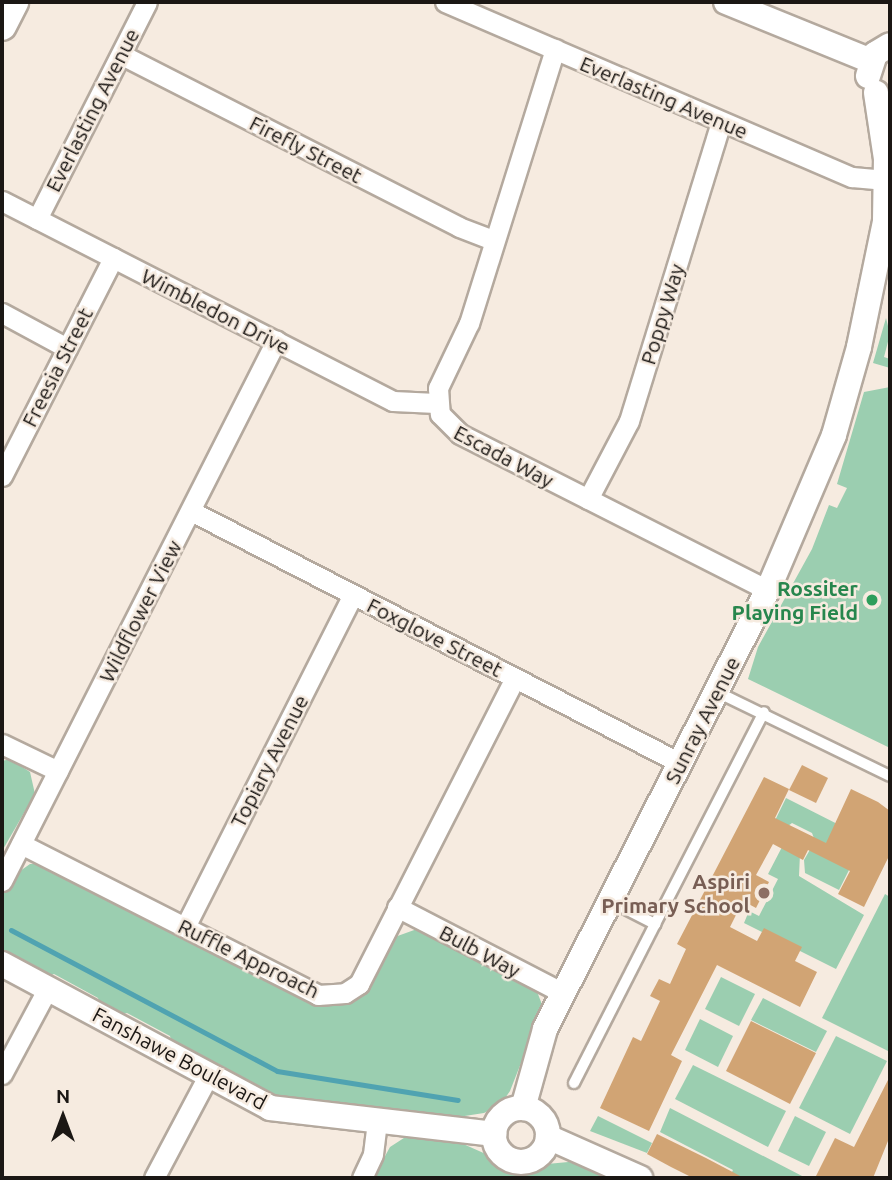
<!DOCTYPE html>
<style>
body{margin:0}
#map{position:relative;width:892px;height:1180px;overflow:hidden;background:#f6ebe0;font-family:Ubuntu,sans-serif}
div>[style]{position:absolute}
.green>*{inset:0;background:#9bceb0}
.stream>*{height:5px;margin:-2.5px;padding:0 2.5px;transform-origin:2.5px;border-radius:2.5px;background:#50a3b1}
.building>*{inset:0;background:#d1a474}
.roads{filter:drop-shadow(2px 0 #b4a99e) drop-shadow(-2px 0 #b4a99e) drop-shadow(0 2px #b4a99e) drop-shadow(0 -2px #b4a99e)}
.service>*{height:10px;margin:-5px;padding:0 5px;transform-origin:5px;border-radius:5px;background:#fff}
.minor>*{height:19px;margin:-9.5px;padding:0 9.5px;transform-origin:9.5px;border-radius:9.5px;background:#fff}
.tertiary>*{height:24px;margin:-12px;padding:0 12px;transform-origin:12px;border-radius:12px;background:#fff}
.tertiary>.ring{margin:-12px;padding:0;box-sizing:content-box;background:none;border:24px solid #fff;border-radius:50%}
.secondary>*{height:28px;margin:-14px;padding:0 14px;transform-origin:14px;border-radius:14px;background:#fff}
.dots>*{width:19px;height:19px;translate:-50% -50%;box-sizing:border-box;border:4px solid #f6ebe0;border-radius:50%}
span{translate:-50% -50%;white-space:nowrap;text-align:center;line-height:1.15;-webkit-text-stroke:5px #f6ebe0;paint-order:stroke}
.street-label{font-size:21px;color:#1b1714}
.leisure-label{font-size:21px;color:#27864d;font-weight:700}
.right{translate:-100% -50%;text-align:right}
.education-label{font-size:21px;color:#785e54;font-weight:700}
.frame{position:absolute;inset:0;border:4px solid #1b1714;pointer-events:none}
.north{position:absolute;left:28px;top:1082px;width:70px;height:70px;-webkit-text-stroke:5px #f6ebe0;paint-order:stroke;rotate:0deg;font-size:19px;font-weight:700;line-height:28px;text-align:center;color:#1b1714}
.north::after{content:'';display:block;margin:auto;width:24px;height:32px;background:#1b1714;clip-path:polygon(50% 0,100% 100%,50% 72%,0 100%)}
</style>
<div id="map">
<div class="green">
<div style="clip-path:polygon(886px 318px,890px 334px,884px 357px,890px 359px,890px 368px,873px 363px)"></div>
<div style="clip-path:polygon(890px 387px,890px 748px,748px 679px,758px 647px,812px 549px,829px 505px,837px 508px,847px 488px,837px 484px,864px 392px)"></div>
<div style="clip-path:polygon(10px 759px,30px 772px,35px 794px,2px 851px,2px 761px)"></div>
<div style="clip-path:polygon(786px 798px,865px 838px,839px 890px,805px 873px,804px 860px,815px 841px,812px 833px,792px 823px,763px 845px)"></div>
<div style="clip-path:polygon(782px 847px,800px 854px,799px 876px,864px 915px,836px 969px,744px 923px,749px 911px,759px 916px,778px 879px,768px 874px)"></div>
<div style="clip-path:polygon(30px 864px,40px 864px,323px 1004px,343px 1002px,392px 938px,417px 929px,536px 989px,543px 1007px,510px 1091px,501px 1104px,484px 1113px,445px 1119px,283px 1099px,172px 1044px,170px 1036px,127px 1013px,119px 1015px,100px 1005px,98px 998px,54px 974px,47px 977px,2px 953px,2px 897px,13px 876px)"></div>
<div style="clip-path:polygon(885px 894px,890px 897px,890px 1052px,822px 1018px)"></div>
<div style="clip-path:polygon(721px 977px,755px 994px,739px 1026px,705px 1009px)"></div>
<div style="clip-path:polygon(763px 998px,827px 1031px,816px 1052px,751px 1020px)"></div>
<div style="clip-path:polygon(700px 1019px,733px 1036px,718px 1067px,685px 1050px)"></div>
<div style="clip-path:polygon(836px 1036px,887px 1061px,850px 1134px,799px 1108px)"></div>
<div style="clip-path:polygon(693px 1065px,786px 1111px,768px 1147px,675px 1099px)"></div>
<div style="clip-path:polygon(670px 1108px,804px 1177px,803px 1178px,729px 1178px,733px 1170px,660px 1132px)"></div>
<div style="clip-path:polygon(598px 1116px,652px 1143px,647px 1153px,590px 1131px)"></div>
<div style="clip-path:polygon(795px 1116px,826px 1132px,809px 1166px,778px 1151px)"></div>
<div style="clip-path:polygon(407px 1136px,461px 1143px,515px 1167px,579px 1161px,621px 1178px,373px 1178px,390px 1147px)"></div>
</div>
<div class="stream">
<div style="left:11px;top:930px;width:301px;rotate:27.9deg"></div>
<div style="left:277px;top:1071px;width:183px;rotate:9.1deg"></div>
</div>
<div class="building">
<div style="clip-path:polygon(802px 765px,828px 778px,816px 803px,789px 790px)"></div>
<div style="clip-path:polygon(764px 777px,789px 789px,775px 818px,826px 843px,851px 789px,878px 802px,890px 811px,890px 854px,864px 907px,838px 894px,850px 871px,808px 850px,803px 860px,773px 844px,756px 875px,769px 882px,756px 908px,743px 901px,730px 927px,757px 941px,764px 928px,802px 947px,795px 961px,817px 972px,800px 1007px,717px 965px,671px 1055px,682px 1061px,649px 1131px,600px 1108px,633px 1037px,641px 1041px,660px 1001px,650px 996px,659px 979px,670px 984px,686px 949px,677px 944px)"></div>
<div style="clip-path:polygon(751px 1021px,816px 1053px,790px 1104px,726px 1071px)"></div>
<div style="clip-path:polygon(890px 1076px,890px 1136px,873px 1178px,815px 1178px,835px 1138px,854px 1147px)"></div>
<div style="clip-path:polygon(657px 1134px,706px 1158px,744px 1178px,693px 1178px,671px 1167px,647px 1154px)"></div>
</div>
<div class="roads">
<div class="service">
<div style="left:717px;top:692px;width:192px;rotate:25.9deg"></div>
<div style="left:610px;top:901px;width:51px;rotate:27.1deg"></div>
<div style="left:655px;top:924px;width:238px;rotate:-62.8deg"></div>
<div style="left:574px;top:1083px;width:178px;rotate:-63deg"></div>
</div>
<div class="minor">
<div style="left:445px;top:2px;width:443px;rotate:23.3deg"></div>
<div style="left:852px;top:177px;width:34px;rotate:5deg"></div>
<div style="left:555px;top:49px;width:287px;rotate:107.4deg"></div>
<div style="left:469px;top:323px;width:72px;rotate:115.5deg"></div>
<div style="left:438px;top:388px;width:26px;rotate:86deg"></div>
<div style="left:440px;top:414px;width:28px;rotate:45deg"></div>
<div style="left:460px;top:434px;width:345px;rotate:26.9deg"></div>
<div style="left:122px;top:55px;width:378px;rotate:27deg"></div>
<div style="left:459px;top:227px;width:36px;rotate:21deg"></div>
<div style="left:2px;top:201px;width:439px;rotate:27.1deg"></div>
<div style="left:393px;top:401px;width:43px;rotate:2.7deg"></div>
<div style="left:37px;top:219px;width:243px;rotate:-63.1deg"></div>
<div style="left:2px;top:313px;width:74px;rotate:28.3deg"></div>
<div style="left:2px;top:476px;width:245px;rotate:-63deg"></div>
<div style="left:588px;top:499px;width:88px;rotate:-62.3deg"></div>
<div style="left:629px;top:421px;width:313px;rotate:-72.9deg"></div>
<div style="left:191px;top:511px;width:550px;rotate:27.26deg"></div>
<div style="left:2px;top:744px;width:62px;rotate:25.7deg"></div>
<div style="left:21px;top:844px;width:333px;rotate:26.9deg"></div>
<div style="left:318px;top:995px;width:27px;rotate:-4deg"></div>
<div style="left:345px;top:993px;width:17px;rotate:-33deg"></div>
<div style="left:359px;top:984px;width:343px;rotate:-63deg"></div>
<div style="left:2px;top:881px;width:606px;rotate:-63.1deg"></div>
<div style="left:397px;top:907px;width:187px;rotate:27.4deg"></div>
<div style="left:185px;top:927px;width:372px;rotate:-63.2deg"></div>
<div style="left:2px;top:1074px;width:98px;rotate:-61.9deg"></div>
<div style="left:154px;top:1178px;width:118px;rotate:-62.1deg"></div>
<div style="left:362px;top:1178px;width:26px;rotate:-65deg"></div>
<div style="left:373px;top:1154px;width:33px;rotate:-83deg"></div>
</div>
<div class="tertiary">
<div style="left:726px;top:2px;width:157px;rotate:22.1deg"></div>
<div style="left:868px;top:76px;width:23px;rotate:-72deg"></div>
<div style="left:875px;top:54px;width:17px;rotate:-31deg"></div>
<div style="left:2px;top:964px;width:304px;rotate:28.2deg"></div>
<div style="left:270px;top:1108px;width:226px;rotate:6.6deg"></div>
<div class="ring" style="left:494px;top:1108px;width:30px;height:30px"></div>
<div style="left:523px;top:1108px;width:82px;rotate:-74.4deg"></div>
<div style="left:545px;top:1029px;width:492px;rotate:-63.1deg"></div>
<div style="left:768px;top:590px;width:168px;rotate:-66.9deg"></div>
<div style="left:834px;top:435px;width:91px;rotate:-74.1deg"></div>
<div style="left:859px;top:347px;width:129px;rotate:-78.3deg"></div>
<div style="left:885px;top:221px;width:62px;rotate:-89.1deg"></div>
<div style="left:886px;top:159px;width:67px;rotate:-98.6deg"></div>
<div style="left:548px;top:1137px;width:101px;rotate:24deg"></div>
</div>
<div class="secondary">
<div style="left:2px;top:26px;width:27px;rotate:-63deg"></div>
</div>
</div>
<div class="dots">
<div style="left:872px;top:600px;background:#2e9e5b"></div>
<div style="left:764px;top:893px;background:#8d6e63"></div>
</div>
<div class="street-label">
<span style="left:664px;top:97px;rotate:23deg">Everlasting Avenue</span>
<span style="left:92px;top:110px;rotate:-63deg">Everlasting Avenue</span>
<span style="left:306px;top:149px;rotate:27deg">Firefly Street</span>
<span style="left:216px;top:311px;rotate:27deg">Wimbledon Drive</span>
<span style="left:662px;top:314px;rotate:-73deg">Poppy Way</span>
<span style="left:57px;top:367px;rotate:-63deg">Freesia Street</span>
<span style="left:504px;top:456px;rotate:28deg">Escada Way</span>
<span style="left:140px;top:611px;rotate:-63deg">Wildflower View</span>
<span style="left:435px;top:637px;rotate:27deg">Foxglove Street</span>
<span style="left:702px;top:720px;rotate:-63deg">Sunray Avenue</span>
<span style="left:269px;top:761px;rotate:-63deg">Topiary Avenue</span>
<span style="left:480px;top:951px;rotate:28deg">Bulb Way</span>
<span style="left:249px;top:958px;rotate:26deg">Ruffle Approach</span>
<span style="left:180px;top:1058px;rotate:28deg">Fanshawe Boulevard</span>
</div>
<div class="leisure-label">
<span class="right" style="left:858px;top:600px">Rossiter<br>Playing Field</span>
</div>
<div class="education-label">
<span class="right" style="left:750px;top:893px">Aspiri<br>Primary School</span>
</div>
<div class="frame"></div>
<div class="north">N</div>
</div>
